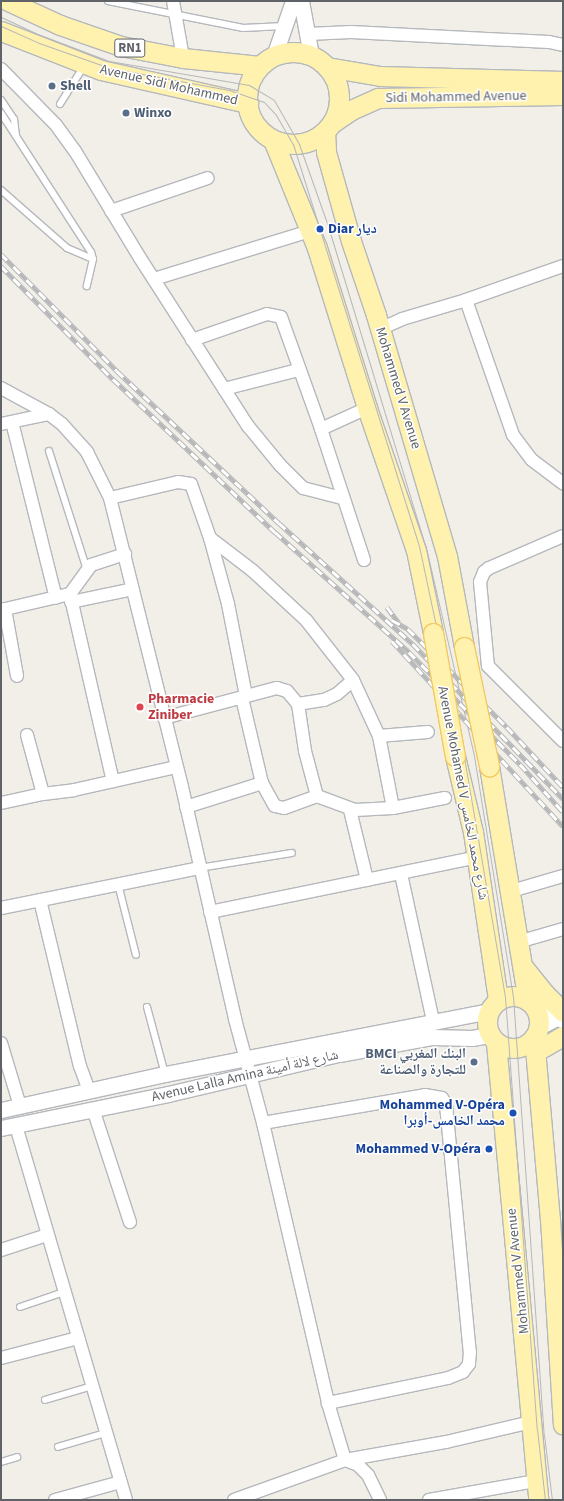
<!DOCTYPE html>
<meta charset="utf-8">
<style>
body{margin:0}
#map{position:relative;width:564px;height:1501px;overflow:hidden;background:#f1efe8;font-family:"Source Sans 3","Noto Naskh Arabic",sans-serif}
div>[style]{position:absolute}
.roads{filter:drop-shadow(1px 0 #b5b8bc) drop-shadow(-1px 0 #b5b8bc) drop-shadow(0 1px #b5b8bc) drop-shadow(0 -1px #b5b8bc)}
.service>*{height:6px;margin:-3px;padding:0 3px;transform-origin:3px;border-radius:3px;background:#fff}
.minor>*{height:12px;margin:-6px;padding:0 6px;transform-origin:6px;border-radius:6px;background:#fff}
.tertiary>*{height:15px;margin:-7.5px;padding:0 7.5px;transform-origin:7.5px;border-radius:7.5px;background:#fff}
.primary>*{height:19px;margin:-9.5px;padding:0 9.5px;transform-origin:9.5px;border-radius:9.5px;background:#fff2af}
.primary>.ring{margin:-9.5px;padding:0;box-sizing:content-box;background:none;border:19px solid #fff2af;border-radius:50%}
.tram>*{height:1px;margin:-0.5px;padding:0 0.5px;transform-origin:0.5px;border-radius:0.5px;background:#b6b7b8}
.rail>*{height:4.5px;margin-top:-2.25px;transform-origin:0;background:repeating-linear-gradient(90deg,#fff 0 9px,#b6b7b8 0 18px);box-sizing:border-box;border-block:1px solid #b6b7b8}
.bridges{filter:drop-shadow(1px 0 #f2c960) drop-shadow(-1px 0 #f2c960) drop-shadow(0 1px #f2c960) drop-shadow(0 -1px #f2c960)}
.primary-bridge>*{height:19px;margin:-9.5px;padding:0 9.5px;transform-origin:9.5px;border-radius:9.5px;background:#fff2af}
.dots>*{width:11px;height:11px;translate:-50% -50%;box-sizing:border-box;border:2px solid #fff;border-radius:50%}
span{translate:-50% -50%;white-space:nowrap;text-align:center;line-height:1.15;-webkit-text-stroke:3px #fff;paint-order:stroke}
.shield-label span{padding:1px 3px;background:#fff;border:1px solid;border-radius:3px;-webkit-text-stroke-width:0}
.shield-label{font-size:13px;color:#5f6368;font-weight:700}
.street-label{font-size:14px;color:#5f6368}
.service-label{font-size:14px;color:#4e5e75;font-weight:700}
.left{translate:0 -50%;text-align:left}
.right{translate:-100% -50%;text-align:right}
.transit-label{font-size:14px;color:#164399;font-weight:700}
.health-label{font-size:14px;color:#be3a42;font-weight:700}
.frame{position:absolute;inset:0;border:2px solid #5f6368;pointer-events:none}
</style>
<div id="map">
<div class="roads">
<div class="service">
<div style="left:108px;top:1px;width:138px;rotate:11.3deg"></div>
<div style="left:243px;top:28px;width:41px;rotate:-2.8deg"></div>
<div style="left:1px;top:100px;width:23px;rotate:56deg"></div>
<div style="left:14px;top:119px;width:17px;rotate:83deg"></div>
<div style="left:60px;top:104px;width:45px;rotate:-57.7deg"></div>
<div style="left:1px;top:113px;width:166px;rotate:57.1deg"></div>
<div style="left:91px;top:252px;width:7px;rotate:74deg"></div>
<div style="left:93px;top:259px;width:28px;rotate:103deg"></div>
<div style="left:1px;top:190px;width:88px;rotate:41.3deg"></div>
<div style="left:67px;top:248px;width:28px;rotate:23deg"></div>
<div style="left:49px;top:451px;width:125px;rotate:72.3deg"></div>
<div style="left:199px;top:868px;width:94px;rotate:-9.2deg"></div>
<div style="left:118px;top:884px;width:73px;rotate:75.8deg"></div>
<div style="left:147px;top:1007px;width:69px;rotate:75deg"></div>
<div style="left:20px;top:1307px;width:46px;rotate:-18.8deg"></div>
<div style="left:45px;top:1400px;width:49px;rotate:-16.6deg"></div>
<div style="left:58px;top:1447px;width:49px;rotate:-16.6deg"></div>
<div style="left:1px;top:1462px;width:17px;rotate:-17deg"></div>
</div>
<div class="minor">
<div style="left:173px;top:1px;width:58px;rotate:80deg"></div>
<div style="left:308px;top:34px;width:43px;rotate:-2.7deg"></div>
<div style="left:351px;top:32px;width:198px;rotate:2.9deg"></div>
<div style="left:549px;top:42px;width:14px;rotate:12deg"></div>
<div style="left:1px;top:69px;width:78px;rotate:45.5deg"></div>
<div style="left:56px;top:125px;width:32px;rotate:54deg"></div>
<div style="left:75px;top:151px;width:125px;rotate:58.7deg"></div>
<div style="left:140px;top:258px;width:200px;rotate:57.3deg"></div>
<div style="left:248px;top:426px;width:50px;rotate:50.6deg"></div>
<div style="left:280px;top:465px;width:33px;rotate:45deg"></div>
<div style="left:303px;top:488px;width:40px;rotate:14.4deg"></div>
<div style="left:111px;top:211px;width:102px;rotate:-18.8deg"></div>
<div style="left:154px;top:279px;width:163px;rotate:-17.1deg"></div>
<div style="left:466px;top:300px;width:143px;rotate:70.8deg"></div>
<div style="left:513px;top:435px;width:31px;rotate:53deg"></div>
<div style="left:532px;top:460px;width:39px;rotate:37deg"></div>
<div style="left:380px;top:329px;width:24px;rotate:-24deg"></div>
<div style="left:402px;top:319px;width:67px;rotate:-16.5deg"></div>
<div style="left:466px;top:300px;width:103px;rotate:-19.3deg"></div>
<div style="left:192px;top:340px;width:79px;rotate:-19.1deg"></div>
<div style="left:267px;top:314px;width:14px;rotate:12deg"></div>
<div style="left:281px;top:317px;width:119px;rotate:70.3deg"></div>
<div style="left:321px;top:429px;width:138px;rotate:71.8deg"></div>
<div style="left:1px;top:388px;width:55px;rotate:28.4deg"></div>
<div style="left:49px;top:414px;width:16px;rotate:38deg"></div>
<div style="left:62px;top:424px;width:38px;rotate:48deg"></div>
<div style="left:87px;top:452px;width:51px;rotate:63.4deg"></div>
<div style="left:110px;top:498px;width:298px;rotate:76deg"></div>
<div style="left:182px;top:787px;width:238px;rotate:77.1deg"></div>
<div style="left:235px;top:1019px;width:108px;rotate:74.9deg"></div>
<div style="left:263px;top:1123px;width:287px;rotate:76.9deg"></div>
<div style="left:328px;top:1403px;width:59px;rotate:73.4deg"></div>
<div style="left:345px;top:1460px;width:14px;rotate:21deg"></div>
<div style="left:358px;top:1465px;width:14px;rotate:45deg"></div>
<div style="left:368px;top:1475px;width:28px;rotate:64deg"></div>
<div style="left:224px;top:389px;width:76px;rotate:-14.4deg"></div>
<div style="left:12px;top:422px;width:181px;rotate:76deg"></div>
<div style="left:1px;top:424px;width:49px;rotate:-11.8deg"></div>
<div style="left:321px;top:429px;width:51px;rotate:-24.5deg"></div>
<div style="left:110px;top:498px;width:70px;rotate:-13.2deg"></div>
<div style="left:178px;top:482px;width:13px;rotate:9deg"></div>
<div style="left:191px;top:484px;width:57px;rotate:70.6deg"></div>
<div style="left:210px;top:538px;width:68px;rotate:74.7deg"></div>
<div style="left:228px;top:604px;width:94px;rotate:78.9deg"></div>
<div style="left:563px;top:536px;width:81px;rotate:156.6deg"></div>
<div style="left:489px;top:568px;width:6px;rotate:141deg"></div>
<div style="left:484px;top:572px;width:11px;rotate:112deg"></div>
<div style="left:480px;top:582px;width:84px;rotate:84.6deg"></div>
<div style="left:488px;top:666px;width:106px;rotate:45deg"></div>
<div style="left:210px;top:538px;width:54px;rotate:37.5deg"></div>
<div style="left:253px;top:571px;width:72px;rotate:42.8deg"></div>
<div style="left:306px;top:620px;width:76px;rotate:51.9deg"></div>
<div style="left:353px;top:680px;width:62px;rotate:65.1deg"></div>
<div style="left:379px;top:736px;width:73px;rotate:79deg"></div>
<div style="left:70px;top:594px;width:192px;rotate:77.1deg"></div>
<div style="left:71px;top:602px;width:63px;rotate:-11.8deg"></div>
<div style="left:5px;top:609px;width:68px;rotate:79.8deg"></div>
<div style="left:1px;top:610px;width:71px;rotate:-13.1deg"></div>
<div style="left:70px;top:594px;width:36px;rotate:-54deg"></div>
<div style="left:91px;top:565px;width:36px;rotate:-18deg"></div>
<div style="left:242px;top:698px;width:87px;rotate:76.8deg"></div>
<div style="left:262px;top:783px;width:26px;rotate:61deg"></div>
<div style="left:275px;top:806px;width:9px;rotate:13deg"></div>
<div style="left:284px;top:808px;width:35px;rotate:-20deg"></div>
<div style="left:298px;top:704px;width:48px;rotate:81.5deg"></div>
<div style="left:305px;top:751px;width:47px;rotate:75.1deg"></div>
<div style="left:317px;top:796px;width:40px;rotate:20.2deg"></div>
<div style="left:355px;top:810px;width:38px;rotate:-3deg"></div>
<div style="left:393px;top:808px;width:53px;rotate:-10.9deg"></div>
<div style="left:164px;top:718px;width:117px;rotate:-14.9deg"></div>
<div style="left:277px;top:688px;width:10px;rotate:17deg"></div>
<div style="left:287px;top:691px;width:17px;rotate:50deg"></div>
<div style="left:298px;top:704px;width:26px;rotate:-9deg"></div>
<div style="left:324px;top:700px;width:14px;rotate:-25deg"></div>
<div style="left:337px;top:694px;width:21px;rotate:-41deg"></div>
<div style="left:27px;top:735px;width:61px;rotate:74.8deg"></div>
<div style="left:379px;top:736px;width:49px;rotate:-4.7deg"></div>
<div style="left:1px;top:803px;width:43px;rotate:-12.1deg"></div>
<div style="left:43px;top:794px;width:31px;rotate:-7deg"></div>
<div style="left:74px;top:790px;width:105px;rotate:-12.7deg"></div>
<div style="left:186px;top:807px;width:80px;rotate:-17.5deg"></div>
<div style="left:350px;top:810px;width:72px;rotate:76.3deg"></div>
<div style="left:401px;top:874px;width:150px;rotate:77.7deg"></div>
<div style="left:508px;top:892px;width:57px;rotate:-16.2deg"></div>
<div style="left:40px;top:900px;width:171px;rotate:76.5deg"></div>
<div style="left:80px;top:1066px;width:27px;rotate:70deg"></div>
<div style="left:1px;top:908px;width:202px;rotate:-11.4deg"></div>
<div style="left:210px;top:912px;width:273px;rotate:-11.6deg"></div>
<div style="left:518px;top:942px;width:47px;rotate:-16.1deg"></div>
<div style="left:536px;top:1010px;width:30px;rotate:24deg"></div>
<div style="left:538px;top:1030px;width:22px;rotate:-27deg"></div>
<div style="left:1px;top:1043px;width:66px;rotate:73.2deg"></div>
<div style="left:93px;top:1109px;width:119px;rotate:71.9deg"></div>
<div style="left:263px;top:1123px;width:164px;rotate:-9.8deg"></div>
<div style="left:425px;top:1095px;width:17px;rotate:10deg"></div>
<div style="left:442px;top:1098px;width:8px;rotate:60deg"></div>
<div style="left:446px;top:1105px;width:248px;rotate:84.5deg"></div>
<div style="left:470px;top:1352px;width:12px;rotate:95deg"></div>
<div style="left:469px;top:1364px;width:10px;rotate:127deg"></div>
<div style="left:463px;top:1372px;width:16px;rotate:158deg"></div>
<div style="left:448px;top:1378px;width:123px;rotate:168.2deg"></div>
<div style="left:16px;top:1126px;width:390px;rotate:73.6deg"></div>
<div style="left:1px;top:1250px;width:48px;rotate:-18.1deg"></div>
<div style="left:1px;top:1358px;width:80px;rotate:-14.6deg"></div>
<div style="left:55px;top:1500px;width:68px;rotate:-15.3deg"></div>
<div style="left:234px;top:1500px;width:118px;rotate:-19.8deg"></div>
<div style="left:345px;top:1460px;width:103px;rotate:-10.1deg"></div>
<div style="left:446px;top:1442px;width:87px;rotate:-13.2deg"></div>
<div style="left:429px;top:1500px;width:109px;rotate:-10.1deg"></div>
</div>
<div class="tertiary">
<div style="left:301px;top:1px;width:55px;rotate:79.5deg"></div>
<div style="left:274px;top:56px;width:58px;rotate:-70.9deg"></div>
<div style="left:1px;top:1110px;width:168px;rotate:-12.4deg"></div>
<div style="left:165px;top:1074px;width:330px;rotate:-11deg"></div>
<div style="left:1px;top:1128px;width:170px;rotate:-11.5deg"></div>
<div style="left:168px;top:1094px;width:176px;rotate:-13.2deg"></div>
<div style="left:339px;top:1054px;width:95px;rotate:-10.4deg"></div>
<div style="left:432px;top:1037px;width:40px;rotate:1.4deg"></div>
<div style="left:472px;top:1038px;width:17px;rotate:-10deg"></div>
</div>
<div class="primary">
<div style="left:8px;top:1px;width:57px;rotate:24.8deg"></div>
<div style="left:60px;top:25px;width:65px;rotate:19deg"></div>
<div style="left:121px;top:46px;width:63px;rotate:11deg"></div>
<div style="left:183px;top:58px;width:77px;rotate:5.9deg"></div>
<div style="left:1px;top:31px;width:107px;rotate:21.3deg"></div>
<div style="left:101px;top:70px;width:151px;rotate:12.7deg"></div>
<div class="ring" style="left:247px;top:52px;width:73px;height:73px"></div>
<div style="left:327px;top:67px;width:54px;rotate:9.6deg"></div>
<div style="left:380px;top:76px;width:183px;rotate:1.6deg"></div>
<div style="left:332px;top:123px;width:23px;rotate:-34deg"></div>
<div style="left:351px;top:110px;width:30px;rotate:-24deg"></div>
<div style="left:378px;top:98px;width:185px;rotate:-0.9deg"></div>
<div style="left:325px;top:131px;width:21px;rotate:87deg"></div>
<div style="left:326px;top:152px;width:92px;rotate:74.3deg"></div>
<div style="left:351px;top:241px;width:78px;rotate:71.3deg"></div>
<div style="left:376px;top:315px;width:251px;rotate:73.6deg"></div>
<div style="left:447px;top:556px;width:93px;rotate:79.4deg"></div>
<div style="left:273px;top:140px;width:117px;rotate:67.8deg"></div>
<div style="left:317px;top:248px;width:168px;rotate:72.6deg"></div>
<div style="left:367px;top:408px;width:150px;rotate:71deg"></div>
<div style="left:416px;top:550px;width:85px;rotate:78.4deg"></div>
<div style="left:455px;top:756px;width:78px;rotate:76.7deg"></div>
<div style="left:473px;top:832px;width:170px;rotate:81.5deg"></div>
<div style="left:489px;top:766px;width:238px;rotate:80.6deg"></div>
<div style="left:524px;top:968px;width:32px;rotate:51deg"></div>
<div style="left:544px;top:993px;width:27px;rotate:45deg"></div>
<div class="ring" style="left:487px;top:996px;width:33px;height:33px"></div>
<div style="left:534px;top:1037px;width:183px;rotate:85deg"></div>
<div style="left:550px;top:1219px;width:206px;rotate:86.4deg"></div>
<div style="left:496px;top:1043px;width:459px;rotate:84.7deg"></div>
<div style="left:535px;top:1052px;width:32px;rotate:-30deg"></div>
</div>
</div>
<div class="tram">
<div style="left:1px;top:17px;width:38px;rotate:25deg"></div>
<div style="left:35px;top:33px;width:79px;rotate:20.7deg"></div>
<div style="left:109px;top:61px;width:142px;rotate:9.7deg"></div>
<div style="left:249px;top:85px;width:29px;rotate:31deg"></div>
<div style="left:274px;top:100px;width:51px;rotate:60.4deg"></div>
<div style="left:299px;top:144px;width:87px;rotate:70.5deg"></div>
<div style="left:328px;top:226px;width:341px;rotate:73.1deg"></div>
<div style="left:427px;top:552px;width:209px;rotate:77deg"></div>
<div style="left:474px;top:756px;width:243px;rotate:80.8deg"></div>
<div style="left:513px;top:996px;width:440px;rotate:86deg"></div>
<div style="left:544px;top:1435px;width:65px;rotate:83deg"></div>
<div style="left:1px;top:26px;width:42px;rotate:24.1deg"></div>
<div style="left:39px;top:43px;width:75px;rotate:19.4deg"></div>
<div style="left:110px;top:68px;width:121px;rotate:10.5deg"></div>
<div style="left:229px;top:90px;width:37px;rotate:19deg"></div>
<div style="left:264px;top:102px;width:18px;rotate:47deg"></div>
<div style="left:276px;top:115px;width:34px;rotate:60deg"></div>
<div style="left:293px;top:144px;width:421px;rotate:72.6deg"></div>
<div style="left:419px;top:546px;width:216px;rotate:78deg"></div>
<div style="left:464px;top:757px;width:243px;rotate:80.3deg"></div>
<div style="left:505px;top:997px;width:433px;rotate:85.8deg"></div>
<div style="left:537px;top:1429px;width:71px;rotate:83.6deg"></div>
</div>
<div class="rail">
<div style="left:1px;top:254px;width:165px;rotate:45.2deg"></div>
<div style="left:117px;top:371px;width:222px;rotate:43.2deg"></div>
<div style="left:279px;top:523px;width:181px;rotate:42.1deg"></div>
<div style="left:413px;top:644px;width:216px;rotate:45.9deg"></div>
<div style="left:1px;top:266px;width:159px;rotate:45.3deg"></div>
<div style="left:113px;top:379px;width:223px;rotate:43.4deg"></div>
<div style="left:275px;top:532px;width:180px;rotate:41.8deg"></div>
<div style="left:409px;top:652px;width:158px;rotate:45.3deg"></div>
<div style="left:520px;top:764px;width:64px;rotate:48.1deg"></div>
<div style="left:387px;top:607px;width:20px;rotate:53deg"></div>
<div style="left:392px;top:620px;width:18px;rotate:29deg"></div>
<div style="left:408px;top:629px;width:139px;rotate:44.7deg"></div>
<div style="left:507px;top:727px;width:82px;rotate:47deg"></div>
<div style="left:392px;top:641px;width:252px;rotate:47.3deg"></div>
</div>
<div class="bridges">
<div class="primary-bridge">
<div style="left:433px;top:633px;width:125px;rotate:79.9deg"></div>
<div style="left:464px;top:647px;width:122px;rotate:78.1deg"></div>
</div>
</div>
<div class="dots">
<div style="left:52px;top:86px;background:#5c6f8a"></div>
<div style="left:126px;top:113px;background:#5c6f8a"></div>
<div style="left:320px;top:229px;background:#1a4fb4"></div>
<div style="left:140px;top:707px;background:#e0444e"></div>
<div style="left:474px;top:1062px;background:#5c6f8a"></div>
<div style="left:513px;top:1113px;background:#1a4fb4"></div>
<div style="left:489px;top:1149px;background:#1a4fb4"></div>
</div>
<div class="shield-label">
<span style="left:130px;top:48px">RN1</span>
</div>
<div class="street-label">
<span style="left:169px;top:85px;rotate:13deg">Avenue Sidi Mohammed</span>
<span style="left:456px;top:97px;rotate:-1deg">Sidi Mohammed Avenue</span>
<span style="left:398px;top:388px;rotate:73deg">Mohammed V Avenue</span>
<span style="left:463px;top:793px;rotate:79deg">Avenue Mohamed V شارع محمد الخامس</span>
<span style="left:245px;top:1076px;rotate:-13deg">Avenue Lalla Amina شارع لالة أمينة</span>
<span style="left:518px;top:1271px;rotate:-96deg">Mohammed V Avenue</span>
</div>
<div class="service-label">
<span class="left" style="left:60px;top:86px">Shell</span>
<span class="left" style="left:134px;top:113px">Winxo</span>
<span class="right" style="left:466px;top:1062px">BMCI البنك المغربي<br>للتجارة والصناعة</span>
</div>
<div class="transit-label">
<span class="left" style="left:328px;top:229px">Diar ديار</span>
<span class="right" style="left:505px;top:1113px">Mohammed V-Opéra<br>محمد الخامس-أوبرا</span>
<span class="right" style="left:481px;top:1149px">Mohammed V-Opéra</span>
</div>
<div class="health-label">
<span class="left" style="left:148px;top:707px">Pharmacie<br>Ziniber</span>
</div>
<div class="frame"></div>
</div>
